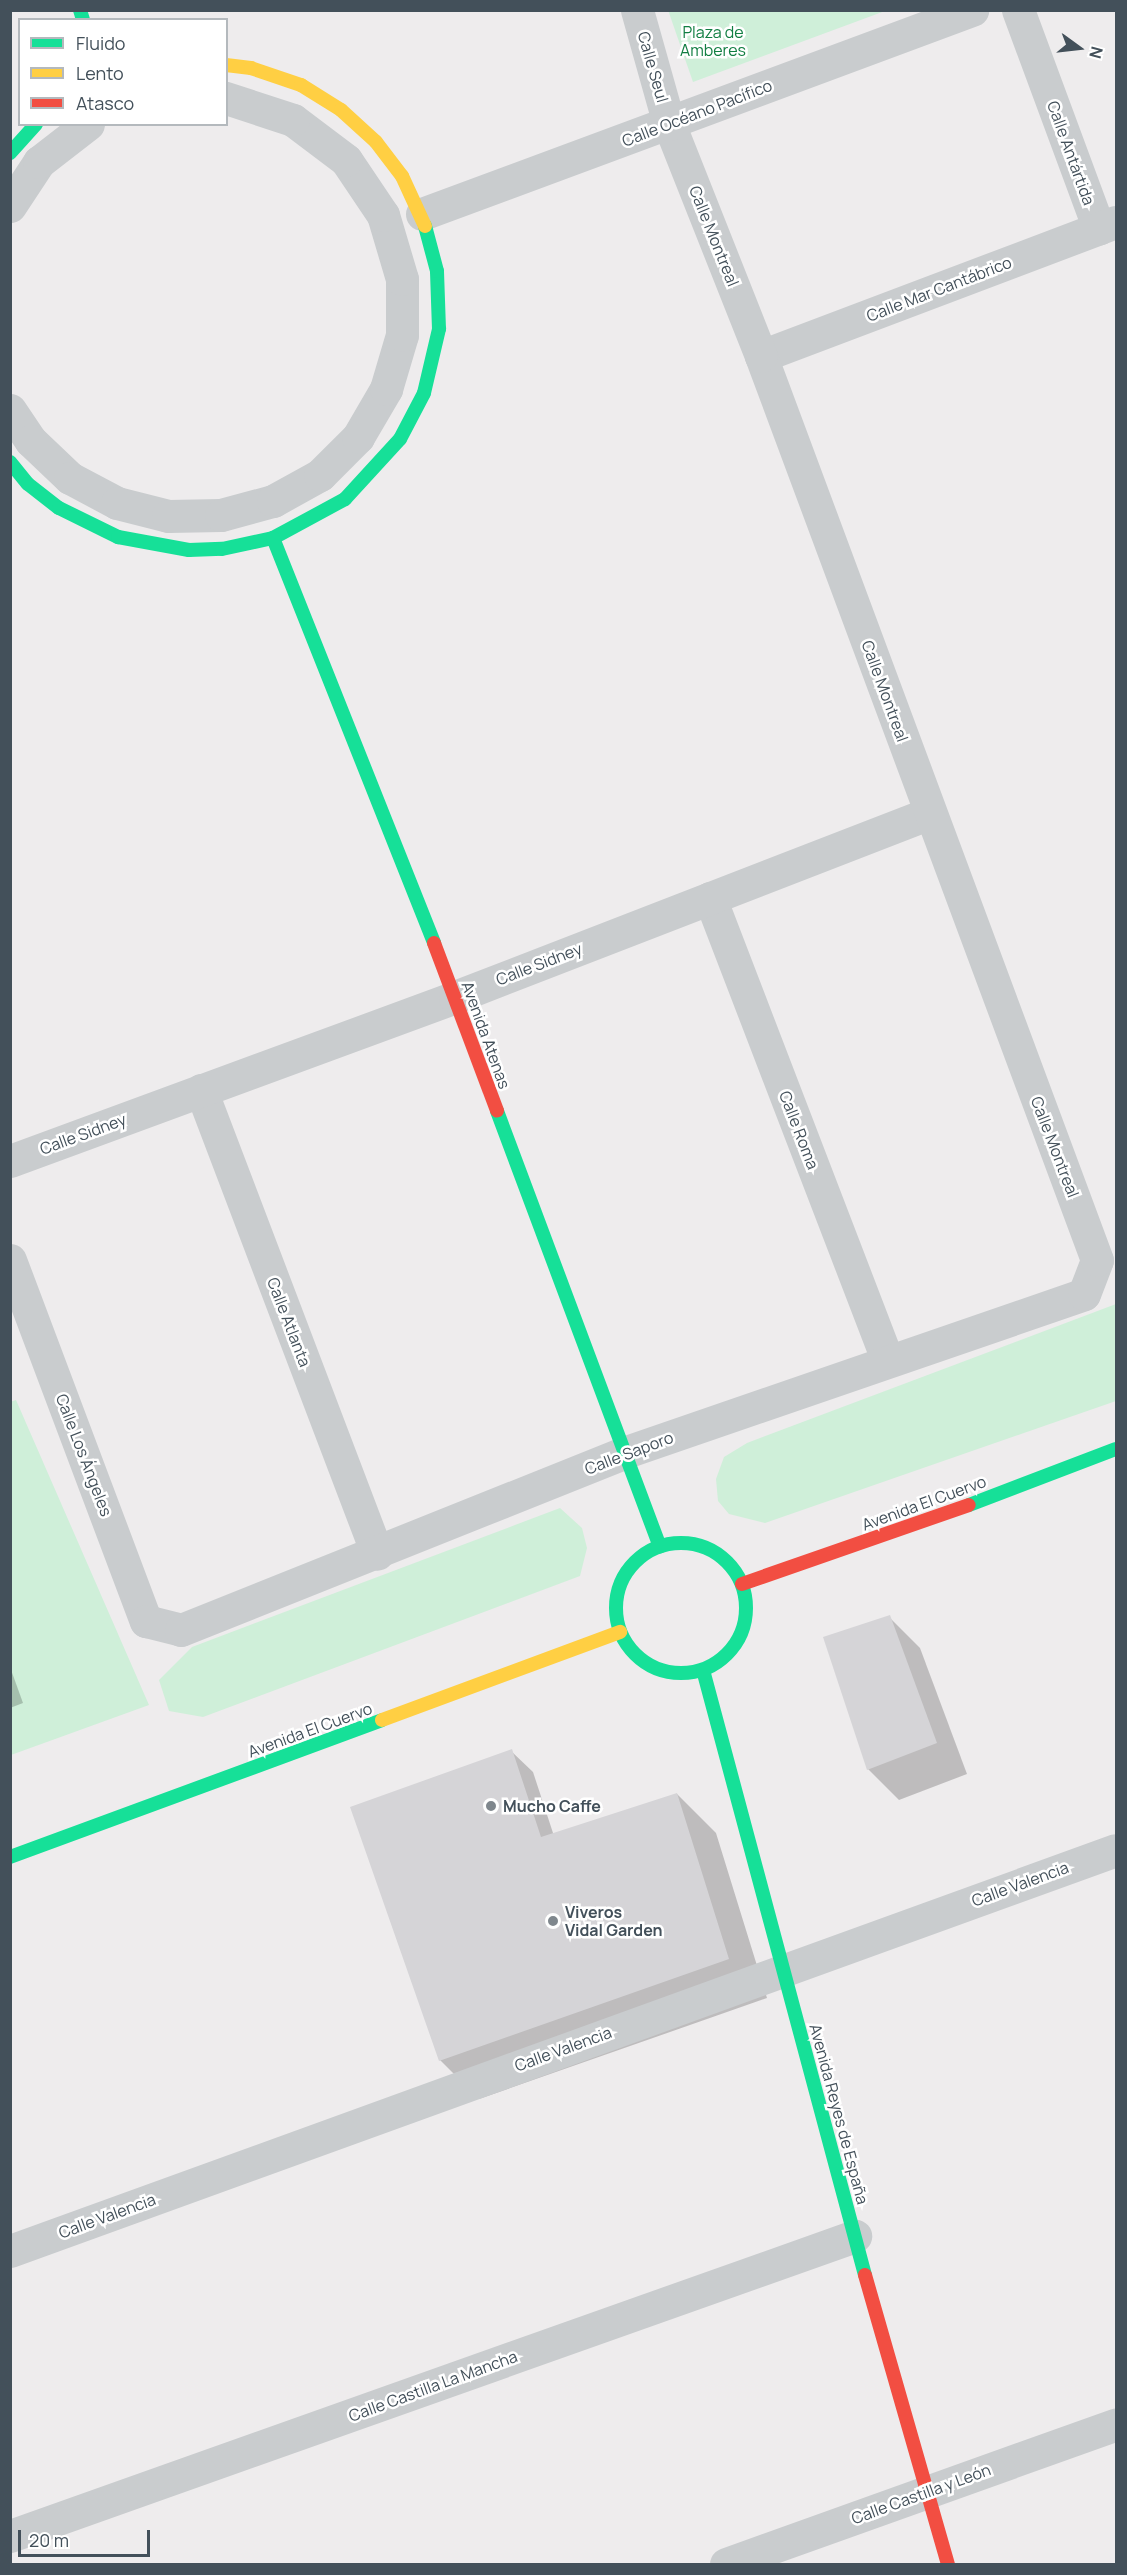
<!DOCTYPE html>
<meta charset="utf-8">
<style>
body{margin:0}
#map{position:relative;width:1127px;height:2575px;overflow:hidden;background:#eeeced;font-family:Manrope,sans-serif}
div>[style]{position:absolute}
.green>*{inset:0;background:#cfefd9}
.shadow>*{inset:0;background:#0003}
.building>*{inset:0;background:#d5d4d7}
.street>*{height:33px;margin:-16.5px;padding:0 16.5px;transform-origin:16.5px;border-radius:16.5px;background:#c9ccce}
.fast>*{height:14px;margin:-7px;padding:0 7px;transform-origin:7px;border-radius:7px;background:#16e098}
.fast>.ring{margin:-7px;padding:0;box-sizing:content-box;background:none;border:14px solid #16e098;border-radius:50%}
.slow>*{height:14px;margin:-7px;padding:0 7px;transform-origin:7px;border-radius:7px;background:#ffcf43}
.jam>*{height:14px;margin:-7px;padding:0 7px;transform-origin:7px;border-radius:7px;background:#f24e42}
.dots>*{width:16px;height:16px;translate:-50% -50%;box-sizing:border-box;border:3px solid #fff;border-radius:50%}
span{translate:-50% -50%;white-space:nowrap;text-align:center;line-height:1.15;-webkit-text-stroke:5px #fff;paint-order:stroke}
.park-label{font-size:16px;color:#117e42}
.street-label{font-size:16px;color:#43505a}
.poi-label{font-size:16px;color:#43505a;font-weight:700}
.left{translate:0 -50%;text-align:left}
.frame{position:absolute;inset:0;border:12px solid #43505a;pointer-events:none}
.legend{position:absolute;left:18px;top:18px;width:210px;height:108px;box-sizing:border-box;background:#fff;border:2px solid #b4b9bd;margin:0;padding:8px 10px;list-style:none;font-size:18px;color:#43505a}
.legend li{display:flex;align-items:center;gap:12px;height:30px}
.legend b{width:30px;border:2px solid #b4b9bd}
.north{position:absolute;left:1049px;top:18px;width:60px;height:60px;-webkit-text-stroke:4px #fff;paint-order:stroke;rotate:105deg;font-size:16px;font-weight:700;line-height:24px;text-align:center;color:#43505a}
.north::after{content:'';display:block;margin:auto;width:21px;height:27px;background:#43505a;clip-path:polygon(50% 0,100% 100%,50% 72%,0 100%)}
.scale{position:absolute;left:18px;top:2530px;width:132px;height:27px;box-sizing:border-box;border:3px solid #43505a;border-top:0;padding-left:8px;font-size:18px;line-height:21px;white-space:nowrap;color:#43505a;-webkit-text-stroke:4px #fff;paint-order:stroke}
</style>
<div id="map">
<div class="green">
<div style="clip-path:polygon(668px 10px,885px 10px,885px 11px,693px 82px)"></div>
<div style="clip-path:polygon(1116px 1304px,1116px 1401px,765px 1523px,729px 1514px,718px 1501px,716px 1479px,724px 1457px,747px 1443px)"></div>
<div style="clip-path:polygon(16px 1400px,149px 1705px,11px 1755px,10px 1402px)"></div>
<div style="clip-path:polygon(560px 1508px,582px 1528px,587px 1548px,580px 1576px,203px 1717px,169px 1711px,159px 1680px,192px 1647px)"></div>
</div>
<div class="shadow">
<div style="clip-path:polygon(889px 1617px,920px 1648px,967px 1774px,899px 1800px,868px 1769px)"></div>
<div style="clip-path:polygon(10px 1667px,23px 1703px,10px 1708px)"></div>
<div style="clip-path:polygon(511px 1751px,533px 1772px,554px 1836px,677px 1794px,716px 1833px,767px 1998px,479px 2099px,440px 2060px)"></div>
</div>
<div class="building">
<div style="clip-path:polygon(890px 1615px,937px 1743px,867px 1770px,823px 1637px)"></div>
<div style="clip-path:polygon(512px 1749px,541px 1837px,677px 1793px,729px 1959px,439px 2061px,350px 1807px)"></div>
</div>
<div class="street">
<div style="left:1018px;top:10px;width:233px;rotate:69.7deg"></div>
<div style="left:10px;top:206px;width:53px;rotate:-56.6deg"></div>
<div style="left:39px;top:162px;width:62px;rotate:-37.8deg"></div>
<div style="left:422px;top:214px;width:587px;rotate:-20.35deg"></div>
<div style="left:761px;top:356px;width:379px;rotate:-20.7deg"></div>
<div style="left:10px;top:410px;width:37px;rotate:56deg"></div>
<div style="left:31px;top:441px;width:54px;rotate:43.5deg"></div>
<div style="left:70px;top:478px;width:53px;rotate:28deg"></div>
<div style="left:117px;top:503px;width:53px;rotate:14.3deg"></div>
<div style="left:168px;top:516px;width:53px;rotate:-1.1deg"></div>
<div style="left:221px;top:515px;width:54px;rotate:-15.1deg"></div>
<div style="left:273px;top:501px;width:54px;rotate:-29deg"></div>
<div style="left:320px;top:475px;width:54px;rotate:-45deg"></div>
<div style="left:358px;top:437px;width:56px;rotate:-59.7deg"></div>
<div style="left:386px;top:389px;width:56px;rotate:-73.5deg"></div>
<div style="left:402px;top:335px;width:56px;rotate:-90deg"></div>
<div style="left:402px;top:279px;width:67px;rotate:-106.5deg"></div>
<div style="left:383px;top:215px;width:66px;rotate:-123.9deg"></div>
<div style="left:346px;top:160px;width:66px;rotate:-143deg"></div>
<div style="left:293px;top:120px;width:71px;rotate:-161.8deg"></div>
<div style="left:710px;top:898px;width:496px;rotate:69deg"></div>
<div style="left:201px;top:1090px;width:496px;rotate:69.2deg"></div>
<div style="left:10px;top:1161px;width:474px;rotate:-20.2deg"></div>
<div style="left:455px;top:997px;width:509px;rotate:-21.17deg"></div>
<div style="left:10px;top:1260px;width:386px;rotate:69.4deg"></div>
<div style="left:146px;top:1621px;width:36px;rotate:14deg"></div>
<div style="left:181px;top:1630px;width:479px;rotate:-21.8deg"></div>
<div style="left:626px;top:1452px;width:484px;rotate:-19deg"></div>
<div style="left:1084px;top:1294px;width:36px;rotate:-69deg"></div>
<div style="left:1097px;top:1260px;width:964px;rotate:-110.39deg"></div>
<div style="left:761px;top:356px;width:250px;rotate:-111.6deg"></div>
<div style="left:669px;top:124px;width:118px;rotate:-105.7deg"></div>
<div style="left:10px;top:2251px;width:1176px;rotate:-19.93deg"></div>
<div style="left:10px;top:2536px;width:897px;rotate:-19.55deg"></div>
<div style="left:726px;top:2564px;width:414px;rotate:-19.7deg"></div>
</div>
<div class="fast">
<div style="left:80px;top:10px;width:10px;rotate:73deg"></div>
<div style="left:10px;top:153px;width:39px;rotate:-48deg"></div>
<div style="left:10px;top:462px;width:28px;rotate:51deg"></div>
<div style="left:28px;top:484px;width:39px;rotate:38deg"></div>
<div style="left:59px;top:508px;width:66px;rotate:26.2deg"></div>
<div style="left:118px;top:537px;width:72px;rotate:10.4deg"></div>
<div style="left:189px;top:550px;width:33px;rotate:-2deg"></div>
<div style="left:222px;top:549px;width:52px;rotate:-12.2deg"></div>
<div style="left:273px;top:538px;width:82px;rotate:-28.4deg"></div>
<div style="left:345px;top:499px;width:81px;rotate:-47.5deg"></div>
<div style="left:400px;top:439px;width:52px;rotate:-62.4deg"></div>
<div style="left:424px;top:393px;width:66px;rotate:-76.8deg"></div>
<div style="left:439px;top:329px;width:58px;rotate:-92deg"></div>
<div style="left:437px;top:271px;width:47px;rotate:-104.9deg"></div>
<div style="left:273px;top:538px;width:436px;rotate:68.3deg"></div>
<div style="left:497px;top:1111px;width:465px;rotate:69.5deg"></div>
<div style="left:969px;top:1505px;width:157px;rotate:-20.9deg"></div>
<div class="ring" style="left:616px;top:1543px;width:116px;height:116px"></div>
<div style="left:703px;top:1670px;width:626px;rotate:75.01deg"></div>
<div style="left:10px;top:1857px;width:396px;rotate:-20.2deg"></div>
</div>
<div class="slow">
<div style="left:226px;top:65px;width:25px;rotate:7deg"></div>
<div style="left:251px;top:68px;width:53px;rotate:18.8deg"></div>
<div style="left:301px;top:85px;width:47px;rotate:32deg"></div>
<div style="left:341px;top:110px;width:47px;rotate:42.4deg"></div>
<div style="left:376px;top:142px;width:43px;rotate:52.6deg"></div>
<div style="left:402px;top:176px;width:55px;rotate:65.3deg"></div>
<div style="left:382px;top:1720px;width:254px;rotate:-20.3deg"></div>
</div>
<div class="jam">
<div style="left:434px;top:943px;width:179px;rotate:69.4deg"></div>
<div style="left:742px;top:1584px;width:240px;rotate:-19.2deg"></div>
<div style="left:865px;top:2275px;width:301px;rotate:74deg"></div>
</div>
<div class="dots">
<div style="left:491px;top:1806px;background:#7f878d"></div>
<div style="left:553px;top:1921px;background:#7f878d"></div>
</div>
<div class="park-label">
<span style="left:713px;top:41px">Plaza de<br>Amberes</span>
</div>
<div class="street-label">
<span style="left:653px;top:67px;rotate:74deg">Calle Seul</span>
<span style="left:697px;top:113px;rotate:-21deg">Calle Océano Pacífico</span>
<span style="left:1071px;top:153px;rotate:70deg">Calle Antártida</span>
<span style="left:714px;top:236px;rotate:68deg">Calle Montreal</span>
<span style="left:939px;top:289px;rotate:-21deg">Calle Mar Cantábrico</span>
<span style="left:885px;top:691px;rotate:70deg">Calle Montreal</span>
<span style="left:539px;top:964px;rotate:-21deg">Calle Sidney</span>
<span style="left:486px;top:1035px;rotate:70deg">Avenida Atenas</span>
<span style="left:799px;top:1130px;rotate:69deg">Calle Roma</span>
<span style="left:83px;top:1134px;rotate:-20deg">Calle Sidney</span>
<span style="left:1055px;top:1147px;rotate:69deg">Calle Montreal</span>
<span style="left:289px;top:1322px;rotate:69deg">Calle Atlanta</span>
<span style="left:629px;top:1453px;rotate:-21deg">Calle Saporo</span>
<span style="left:84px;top:1455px;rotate:69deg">Calle Los Ángeles</span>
<span style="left:924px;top:1503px;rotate:-20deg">Avenida El Cuervo</span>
<span style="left:310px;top:1730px;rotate:-20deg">Avenida El Cuervo</span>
<span style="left:1020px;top:1884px;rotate:-20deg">Calle Valencia</span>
<span style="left:563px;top:2049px;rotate:-20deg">Calle Valencia</span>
<span style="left:839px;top:2114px;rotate:75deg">Avenida Reyes de España</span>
<span style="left:107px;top:2216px;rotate:-20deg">Calle Valencia</span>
<span style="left:433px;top:2386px;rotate:-20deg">Calle Castilla La Mancha</span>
<span style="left:921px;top:2494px;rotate:-20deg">Calle Castilla y León</span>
</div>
<div class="poi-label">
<span class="left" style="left:503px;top:1806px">Mucho Caffe</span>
<span class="left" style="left:565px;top:1921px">Viveros<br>Vidal Garden</span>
</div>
<div class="frame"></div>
<ul class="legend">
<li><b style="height:8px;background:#16e098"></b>Fluido</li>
<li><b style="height:8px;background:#ffcf43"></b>Lento</li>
<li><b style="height:8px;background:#f24e42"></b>Atasco</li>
</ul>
<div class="north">N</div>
<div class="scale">20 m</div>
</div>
